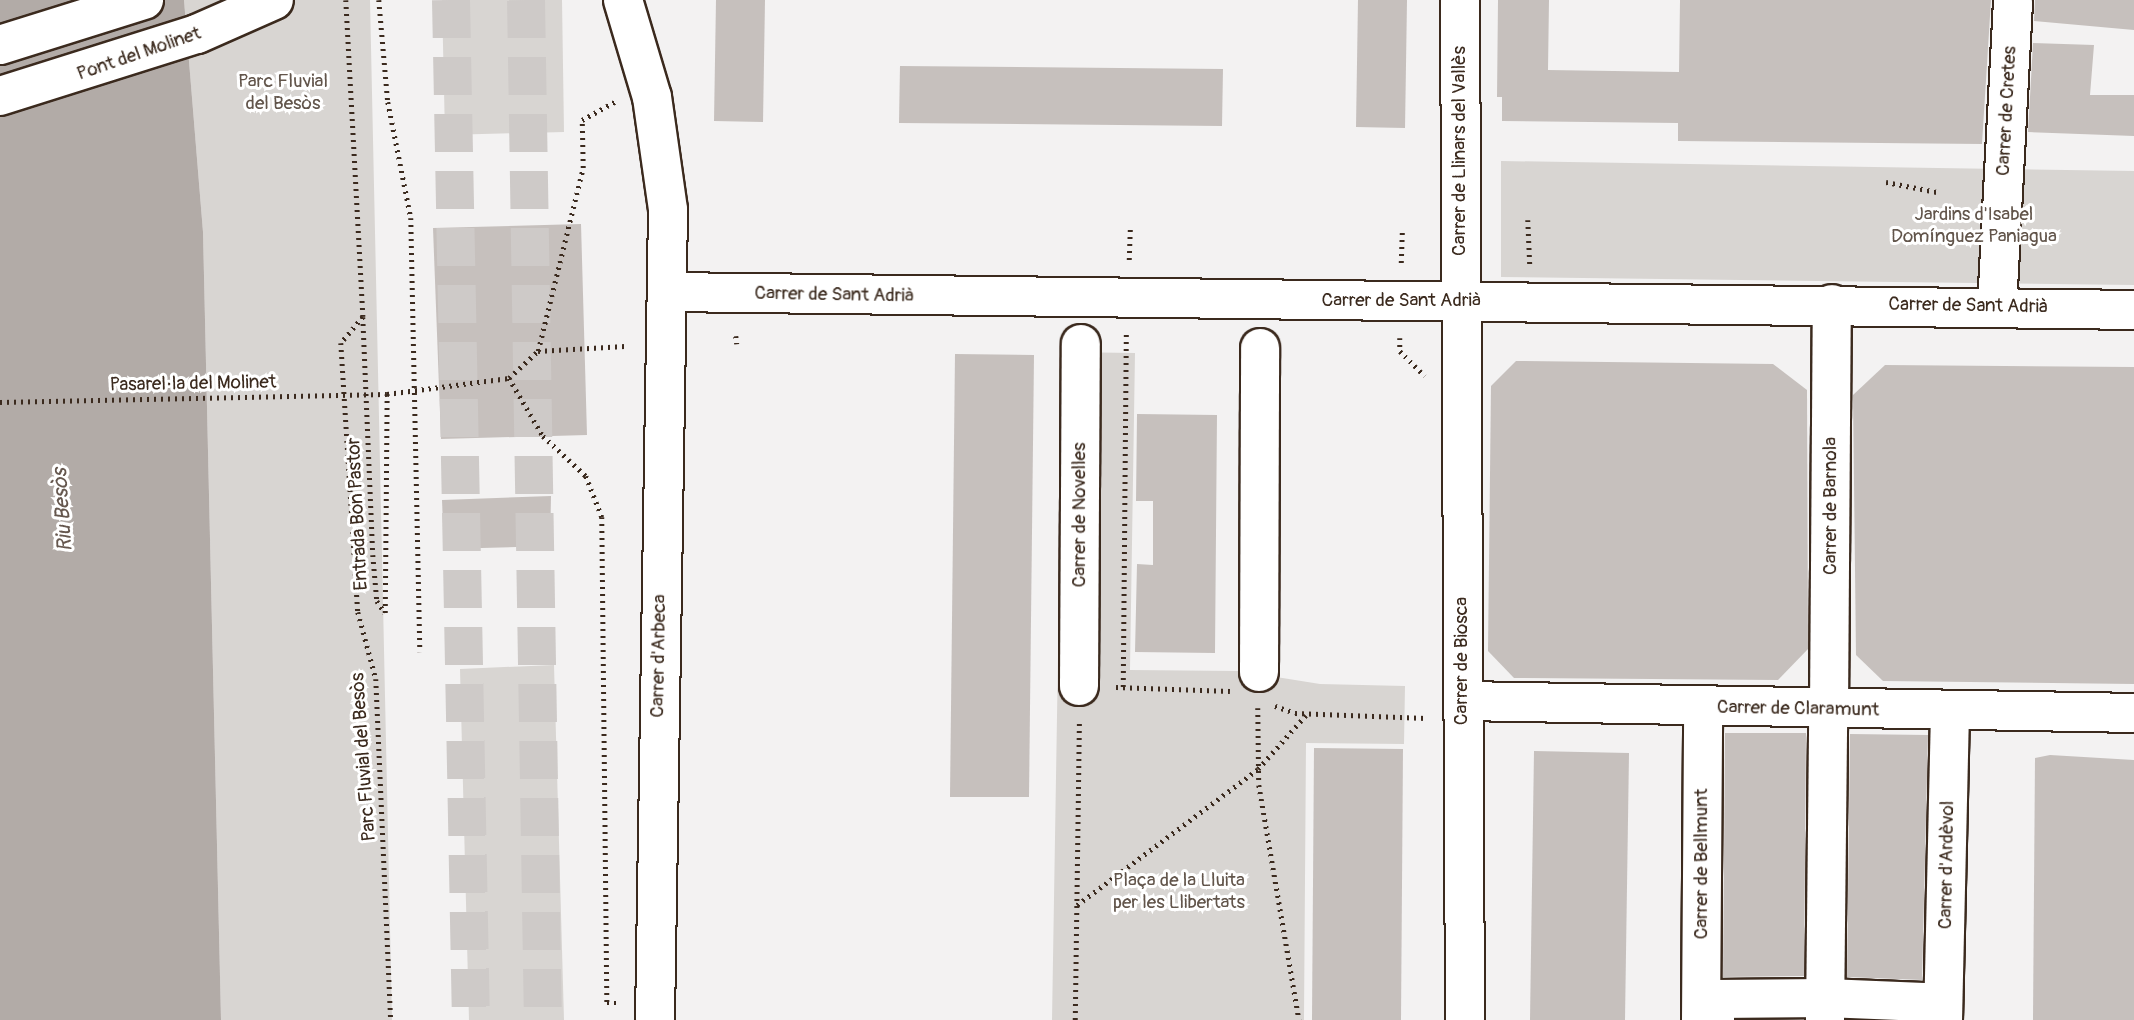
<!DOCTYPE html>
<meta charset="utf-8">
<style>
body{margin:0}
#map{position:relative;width:2134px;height:1020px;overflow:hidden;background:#f3f2f2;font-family:Pangolin,sans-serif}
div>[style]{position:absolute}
.green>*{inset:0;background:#d8d5d2}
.water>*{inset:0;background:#b2aba7}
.building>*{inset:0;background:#c6c0bd}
.highway-tunnel>*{height:38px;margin-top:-19px;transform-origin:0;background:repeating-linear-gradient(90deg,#cecac8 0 38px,transparent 0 57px)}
.path>*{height:4.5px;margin-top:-2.25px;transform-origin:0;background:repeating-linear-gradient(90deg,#3b2a1e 0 2px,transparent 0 7px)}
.roads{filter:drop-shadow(2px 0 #3b2a1e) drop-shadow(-2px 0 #3b2a1e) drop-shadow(0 2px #3b2a1e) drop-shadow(0 -2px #3b2a1e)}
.street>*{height:38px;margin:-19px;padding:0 19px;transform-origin:19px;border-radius:19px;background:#fff}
.secondary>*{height:38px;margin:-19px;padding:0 19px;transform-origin:19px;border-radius:19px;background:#fff}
.path-bridge>*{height:4.5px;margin-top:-2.25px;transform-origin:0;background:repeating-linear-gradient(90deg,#3b2a1e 0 2px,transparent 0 7px)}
span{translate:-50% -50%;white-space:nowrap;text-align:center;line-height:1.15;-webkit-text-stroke:6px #fff;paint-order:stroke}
.street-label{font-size:19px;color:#3b2a1e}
.park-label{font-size:19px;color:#62554b}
.water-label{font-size:21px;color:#65574e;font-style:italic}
</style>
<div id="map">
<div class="green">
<div style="clip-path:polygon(184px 0,370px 0,392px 1020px,221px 1020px,203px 232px)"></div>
<div style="clip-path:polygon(442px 0,562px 0,564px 132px,445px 135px)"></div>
<div style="clip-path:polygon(1501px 161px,2134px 171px,2134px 285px,1501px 277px)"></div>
<div style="clip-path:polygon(1063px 352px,1135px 353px,1130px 670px,1238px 671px,1320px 684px,1405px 686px,1404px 744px,1306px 743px,1304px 1020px,1052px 1020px)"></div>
<div style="clip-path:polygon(554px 665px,564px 1020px,469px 1020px,460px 669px)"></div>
</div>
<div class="water">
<div style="clip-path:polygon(0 0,184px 0,203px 232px,221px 1020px,0 1020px)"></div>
</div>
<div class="building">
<div style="clip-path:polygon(716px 0,765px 0,763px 122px,714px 121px)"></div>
<div style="clip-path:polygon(1358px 0,1407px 0,1405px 128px,1356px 127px)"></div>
<div style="clip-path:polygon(1498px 0,1549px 0,1548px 70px,1679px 72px,1680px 0,1991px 0,1982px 144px,1678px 141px,1678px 123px,1502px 121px,1502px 97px,1497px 97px)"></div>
<div style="clip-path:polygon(2035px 0,2134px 0,2134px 30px,2034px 21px)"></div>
<div style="clip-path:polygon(2033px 43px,2094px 45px,2090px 95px,2134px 95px,2134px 136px,2028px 132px)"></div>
<div style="clip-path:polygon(900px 66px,1223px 69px,1222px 126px,899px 123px)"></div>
<div style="clip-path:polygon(581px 224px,587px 435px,441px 439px,433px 228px)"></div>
<div style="clip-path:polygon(955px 354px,1034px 355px,1029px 797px,950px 797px)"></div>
<div style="clip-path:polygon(1516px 361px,1773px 364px,1807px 390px,1808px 649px,1778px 680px,1514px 678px,1488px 651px,1491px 386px)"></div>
<div style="clip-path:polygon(1885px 365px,2134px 367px,2134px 684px,1883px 681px,1856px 655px,1853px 395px)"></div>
<div style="clip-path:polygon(1137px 414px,1217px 415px,1215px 653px,1135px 652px,1137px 564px,1153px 565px,1153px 501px,1136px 501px)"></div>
<div style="clip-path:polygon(551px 496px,550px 546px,444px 549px,442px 500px)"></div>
<div style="clip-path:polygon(1725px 733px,1806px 733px,1804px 976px,1723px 977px)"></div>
<div style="clip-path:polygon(1850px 734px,1928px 735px,1922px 980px,1847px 977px)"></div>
<div style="clip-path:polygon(1314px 748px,1403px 749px,1401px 1020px,1312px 1020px)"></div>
<div style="clip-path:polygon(1534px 751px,1629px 753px,1625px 1020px,1530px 1020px)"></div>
<div style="clip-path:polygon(2050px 755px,2134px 760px,2134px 1020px,2033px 1020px,2035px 758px)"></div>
</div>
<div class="highway-tunnel">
<div style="left:451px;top:0;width:1020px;rotate:88.88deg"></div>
<div style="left:526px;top:0;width:1020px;rotate:89.05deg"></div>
</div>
<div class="path">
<div style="left:346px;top:0;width:317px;rotate:86.9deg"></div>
<div style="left:363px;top:317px;width:34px;rotate:130deg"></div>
<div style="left:341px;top:343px;width:270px;rotate:86.4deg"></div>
<div style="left:358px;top:612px;width:69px;rotate:75deg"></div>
<div style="left:376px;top:679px;width:341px;rotate:87.5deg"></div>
<div style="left:379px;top:0;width:102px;rotate:85deg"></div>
<div style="left:388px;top:102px;width:118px;rotate:78.8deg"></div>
<div style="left:411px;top:218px;width:434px;rotate:88.8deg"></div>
<div style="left:1886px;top:182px;width:52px;rotate:11.1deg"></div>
<div style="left:1528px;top:220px;width:46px;rotate:87.5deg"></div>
<div style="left:1129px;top:260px;width:35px;rotate:-88deg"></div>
<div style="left:1401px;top:263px;width:32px;rotate:-88deg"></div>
<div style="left:363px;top:317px;width:238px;rotate:87.6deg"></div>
<div style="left:373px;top:555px;width:46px;rotate:85deg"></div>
<div style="left:377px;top:601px;width:14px;rotate:56deg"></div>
<div style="left:385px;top:613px;width:219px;rotate:-89.5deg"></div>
<div style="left:387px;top:394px;width:123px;rotate:-7.5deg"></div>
<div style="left:509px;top:378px;width:67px;rotate:59.6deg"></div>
<div style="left:543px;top:436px;width:59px;rotate:42.9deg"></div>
<div style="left:586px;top:476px;width:44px;rotate:68.7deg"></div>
<div style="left:602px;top:517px;width:486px;rotate:89.4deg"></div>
<div style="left:607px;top:1003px;width:13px"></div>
<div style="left:736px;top:336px;width:8px;rotate:83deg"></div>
<div style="left:1400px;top:338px;width:13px;rotate:90deg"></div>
<div style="left:1400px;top:351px;width:35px;rotate:45deg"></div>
<div style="left:538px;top:351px;width:87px;rotate:-3.3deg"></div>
<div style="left:509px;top:378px;width:40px;rotate:-43deg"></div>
<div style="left:538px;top:351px;width:188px;rotate:-76.2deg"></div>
<div style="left:583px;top:168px;width:48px;rotate:-91.2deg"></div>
<div style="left:582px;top:120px;width:39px;rotate:-29deg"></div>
<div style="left:1116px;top:687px;width:114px;rotate:2deg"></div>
<div style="left:1123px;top:687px;width:354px;rotate:-89.5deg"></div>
<div style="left:1275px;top:706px;width:21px;rotate:19deg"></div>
<div style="left:1295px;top:713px;width:131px;rotate:2.2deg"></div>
<div style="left:1258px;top:708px;width:77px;rotate:89.3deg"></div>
<div style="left:1259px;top:785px;width:238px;rotate:80.3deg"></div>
<div style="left:1077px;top:905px;width:226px;rotate:-36.9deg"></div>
<div style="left:1258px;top:769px;width:72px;rotate:-48.4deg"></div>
<div style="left:1075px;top:1020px;width:299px;rotate:-89.2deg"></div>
</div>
<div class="roads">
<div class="street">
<div style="left:623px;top:0;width:101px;rotate:73.4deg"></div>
<div style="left:652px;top:97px;width:114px;rotate:81.9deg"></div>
<div style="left:668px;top:210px;width:810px;rotate:90.92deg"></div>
<div style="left:1460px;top:0;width:1020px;rotate:89.72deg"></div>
<div style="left:667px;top:292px;width:1467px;rotate:0.7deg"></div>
<div style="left:1997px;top:307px;width:307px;rotate:-87deg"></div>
<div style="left:1259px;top:672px;width:324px;rotate:-89.8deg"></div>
<div style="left:1079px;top:686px;width:342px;rotate:-89.7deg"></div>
<div style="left:1463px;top:701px;width:671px;rotate:1.02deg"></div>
<div style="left:1829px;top:709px;width:405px;rotate:-89.6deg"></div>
<div style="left:1701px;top:1020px;width:313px;rotate:-89.6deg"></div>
<div style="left:1715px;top:1020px;width:21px;rotate:-90deg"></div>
<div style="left:1715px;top:999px;width:111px;rotate:-0.5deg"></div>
<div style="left:1826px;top:998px;width:98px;rotate:2.3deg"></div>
<div style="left:1924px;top:1002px;width:18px;rotate:90deg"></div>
<div style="left:1825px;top:1020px;width:298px;rotate:-89.4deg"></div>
<div style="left:1943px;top:1020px;width:309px;rotate:-88.7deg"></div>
</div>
<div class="secondary">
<div style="left:0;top:45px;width:151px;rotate:-17.4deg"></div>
<div style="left:0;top:96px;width:207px;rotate:-17.5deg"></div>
<div style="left:197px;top:34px;width:84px;rotate:-23.8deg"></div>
</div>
</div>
<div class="path-bridge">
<div style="left:0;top:402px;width:387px;rotate:-1.2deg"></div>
</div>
<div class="street-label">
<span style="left:139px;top:54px;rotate:-19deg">Pont del Molinet</span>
<span style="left:2007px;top:111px;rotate:-87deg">Carrer de Cretes</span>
<span style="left:1460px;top:151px;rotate:-90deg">Carrer de Llinars del Vallès</span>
<span style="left:834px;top:295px;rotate:1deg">Carrer de Sant Adrià</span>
<span style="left:1401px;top:301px">Carrer de Sant Adrià</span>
<span style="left:1968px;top:306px;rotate:1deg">Carrer de Sant Adrià</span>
<span style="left:193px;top:384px;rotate:-1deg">Pasarel·la del Molinet</span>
<span style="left:1831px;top:506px;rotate:-90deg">Carrer de Barnola</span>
<span style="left:358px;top:514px;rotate:-93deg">Entrada Bon Pastor</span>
<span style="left:1080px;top:515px;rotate:-90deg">Carrer de Novelles</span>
<span style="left:659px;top:656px;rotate:-89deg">Carrer d'Arbeca</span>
<span style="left:1462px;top:661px;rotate:-90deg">Carrer de Biosca</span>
<span style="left:1798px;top:709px;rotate:1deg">Carrer de Claramunt</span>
<span style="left:364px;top:757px;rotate:-94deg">Parc Fluvial del Besòs</span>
<span style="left:1702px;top:864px;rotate:-90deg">Carrer de Bellmunt</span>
<span style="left:1947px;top:865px;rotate:-89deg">Carrer d'Ardèvol</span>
</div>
<div class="park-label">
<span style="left:283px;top:93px">Parc Fluvial<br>del Besòs</span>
<span style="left:1974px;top:226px">Jardins d'Isabel<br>Domínguez Paniagua</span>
<span style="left:1179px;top:892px">Plaça de la Lluita<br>per les Llibertats</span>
</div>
<div class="water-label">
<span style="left:63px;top:510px;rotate:-94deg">Riu Besòs</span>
</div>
</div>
